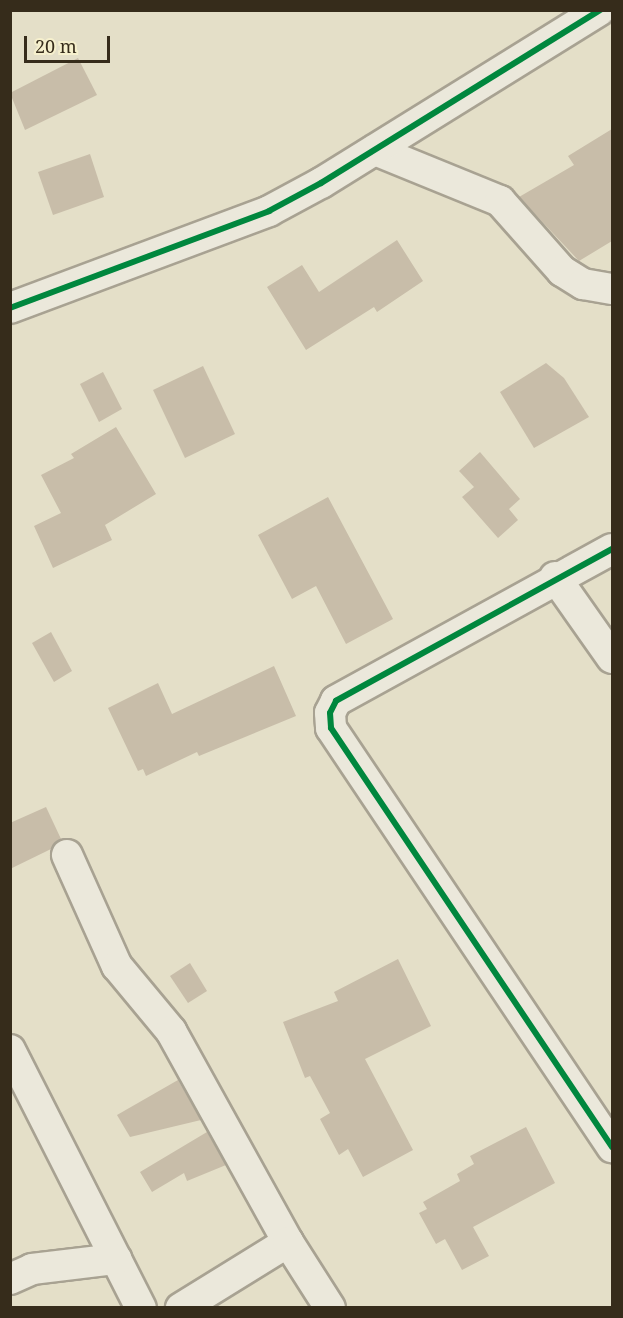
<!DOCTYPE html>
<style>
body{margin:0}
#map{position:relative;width:623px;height:1318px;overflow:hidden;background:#e4dfc8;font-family:"Noto Serif",serif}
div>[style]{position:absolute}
.building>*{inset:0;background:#c8bda9}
.roads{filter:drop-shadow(2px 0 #a8a292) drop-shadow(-2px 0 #a8a292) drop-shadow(0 2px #a8a292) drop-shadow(0 -2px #a8a292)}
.minor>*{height:30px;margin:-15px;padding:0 15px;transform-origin:15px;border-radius:15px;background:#ebe8db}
.cycleway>*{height:6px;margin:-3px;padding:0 3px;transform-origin:3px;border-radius:3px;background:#00873e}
span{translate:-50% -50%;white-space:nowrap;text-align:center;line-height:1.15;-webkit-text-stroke:4.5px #f6f0cd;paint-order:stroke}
.frame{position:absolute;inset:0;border:12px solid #362c1b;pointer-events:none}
.scale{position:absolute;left:24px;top:36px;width:86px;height:27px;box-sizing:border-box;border:3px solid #362c1b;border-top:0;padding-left:8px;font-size:18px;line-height:21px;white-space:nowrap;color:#362c1b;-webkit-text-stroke:4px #f6f0cd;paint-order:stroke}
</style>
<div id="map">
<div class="building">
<div style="clip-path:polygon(78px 58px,97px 95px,25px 130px,10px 93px)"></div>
<div style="clip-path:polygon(612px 129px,612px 241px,579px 261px,519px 197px,574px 165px,568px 156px)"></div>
<div style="clip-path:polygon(90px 154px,104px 197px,53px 215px,38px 172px)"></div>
<div style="clip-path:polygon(397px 240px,423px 281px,377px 312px,374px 307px,306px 350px,267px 287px,302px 265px,319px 292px)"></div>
<div style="clip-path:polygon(546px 363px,564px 378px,589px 417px,534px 448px,500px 392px)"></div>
<div style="clip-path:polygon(203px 366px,235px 434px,185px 458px,153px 390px)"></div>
<div style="clip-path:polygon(103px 372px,122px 409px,99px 422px,80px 384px)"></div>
<div style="clip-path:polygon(116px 427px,156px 494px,105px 525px,112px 540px,53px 568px,34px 526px,61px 513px,41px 475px,74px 458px,71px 454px)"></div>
<div style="clip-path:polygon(480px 452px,520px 499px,509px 509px,518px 520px,498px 538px,462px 497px,474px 487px,459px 471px)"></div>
<div style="clip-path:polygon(328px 497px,393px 619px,346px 644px,316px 586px,292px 599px,258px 535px)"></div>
<div style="clip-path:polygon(51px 632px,72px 671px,54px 682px,32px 643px)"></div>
<div style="clip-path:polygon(274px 666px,296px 716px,199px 756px,197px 752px,146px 776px,143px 769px,138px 771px,108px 708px,158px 683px,172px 714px)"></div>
<div style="clip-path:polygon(46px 807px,61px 839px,51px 849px,10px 869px,10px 823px)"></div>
<div style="clip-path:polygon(398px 959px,431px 1026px,365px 1059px,413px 1150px,363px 1177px,348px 1149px,339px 1155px,320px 1119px,330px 1113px,310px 1076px,305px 1078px,283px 1022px,338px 1001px,334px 992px)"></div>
<div style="clip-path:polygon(190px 963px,207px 991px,188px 1003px,170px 976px)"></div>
<div style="clip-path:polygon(178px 1080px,201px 1120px,130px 1137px,117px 1115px)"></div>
<div style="clip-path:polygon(526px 1127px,555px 1183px,473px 1227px,489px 1256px,462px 1270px,445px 1239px,436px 1244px,419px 1213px,427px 1209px,423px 1202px,460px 1181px,457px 1174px,474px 1164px,470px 1156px)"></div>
<div style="clip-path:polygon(207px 1132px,226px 1165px,187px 1181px,184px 1173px,152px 1192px,140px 1172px)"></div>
</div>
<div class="roads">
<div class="minor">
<div style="left:375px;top:150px;width:135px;rotate:22.2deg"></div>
<div style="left:500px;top:201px;width:94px;rotate:48.5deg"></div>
<div style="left:562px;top:271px;width:25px;rotate:32deg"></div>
<div style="left:583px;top:284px;width:29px;rotate:10deg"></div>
<div style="left:10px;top:308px;width:277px;rotate:-20.5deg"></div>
<div style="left:269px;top:211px;width:59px;rotate:-28.3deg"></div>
<div style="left:321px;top:183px;width:328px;rotate:-31.8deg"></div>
<div style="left:612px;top:549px;width:315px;rotate:151.2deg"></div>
<div style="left:336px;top:701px;width:13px;rotate:117deg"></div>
<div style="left:330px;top:713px;width:15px;rotate:86deg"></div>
<div style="left:331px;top:728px;width:505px;rotate:56.15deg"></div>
<div style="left:555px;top:577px;width:99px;rotate:54.9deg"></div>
<div style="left:67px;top:855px;width:122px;rotate:65.8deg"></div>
<div style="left:117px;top:966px;width:85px;rotate:50.3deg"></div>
<div style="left:171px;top:1031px;width:241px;rotate:61deg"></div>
<div style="left:288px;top:1242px;width:126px;rotate:148.3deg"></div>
<div style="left:10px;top:1050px;width:289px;rotate:63.1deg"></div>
<div style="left:288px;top:1242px;width:78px;rotate:57.5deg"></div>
<div style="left:10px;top:1279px;width:24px;rotate:-24deg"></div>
<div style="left:32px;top:1269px;width:85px;rotate:-6.8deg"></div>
</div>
</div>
<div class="cycleway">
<div style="left:10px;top:308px;width:277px;rotate:-20.5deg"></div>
<div style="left:269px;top:211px;width:59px;rotate:-28.3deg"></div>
<div style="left:321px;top:183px;width:328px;rotate:-31.8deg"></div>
<div style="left:612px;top:549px;width:315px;rotate:151.2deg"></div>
<div style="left:336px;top:701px;width:13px;rotate:117deg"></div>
<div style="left:330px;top:713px;width:15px;rotate:86deg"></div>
<div style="left:331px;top:728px;width:505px;rotate:56.15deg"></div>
</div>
<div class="frame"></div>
<div class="scale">20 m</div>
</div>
